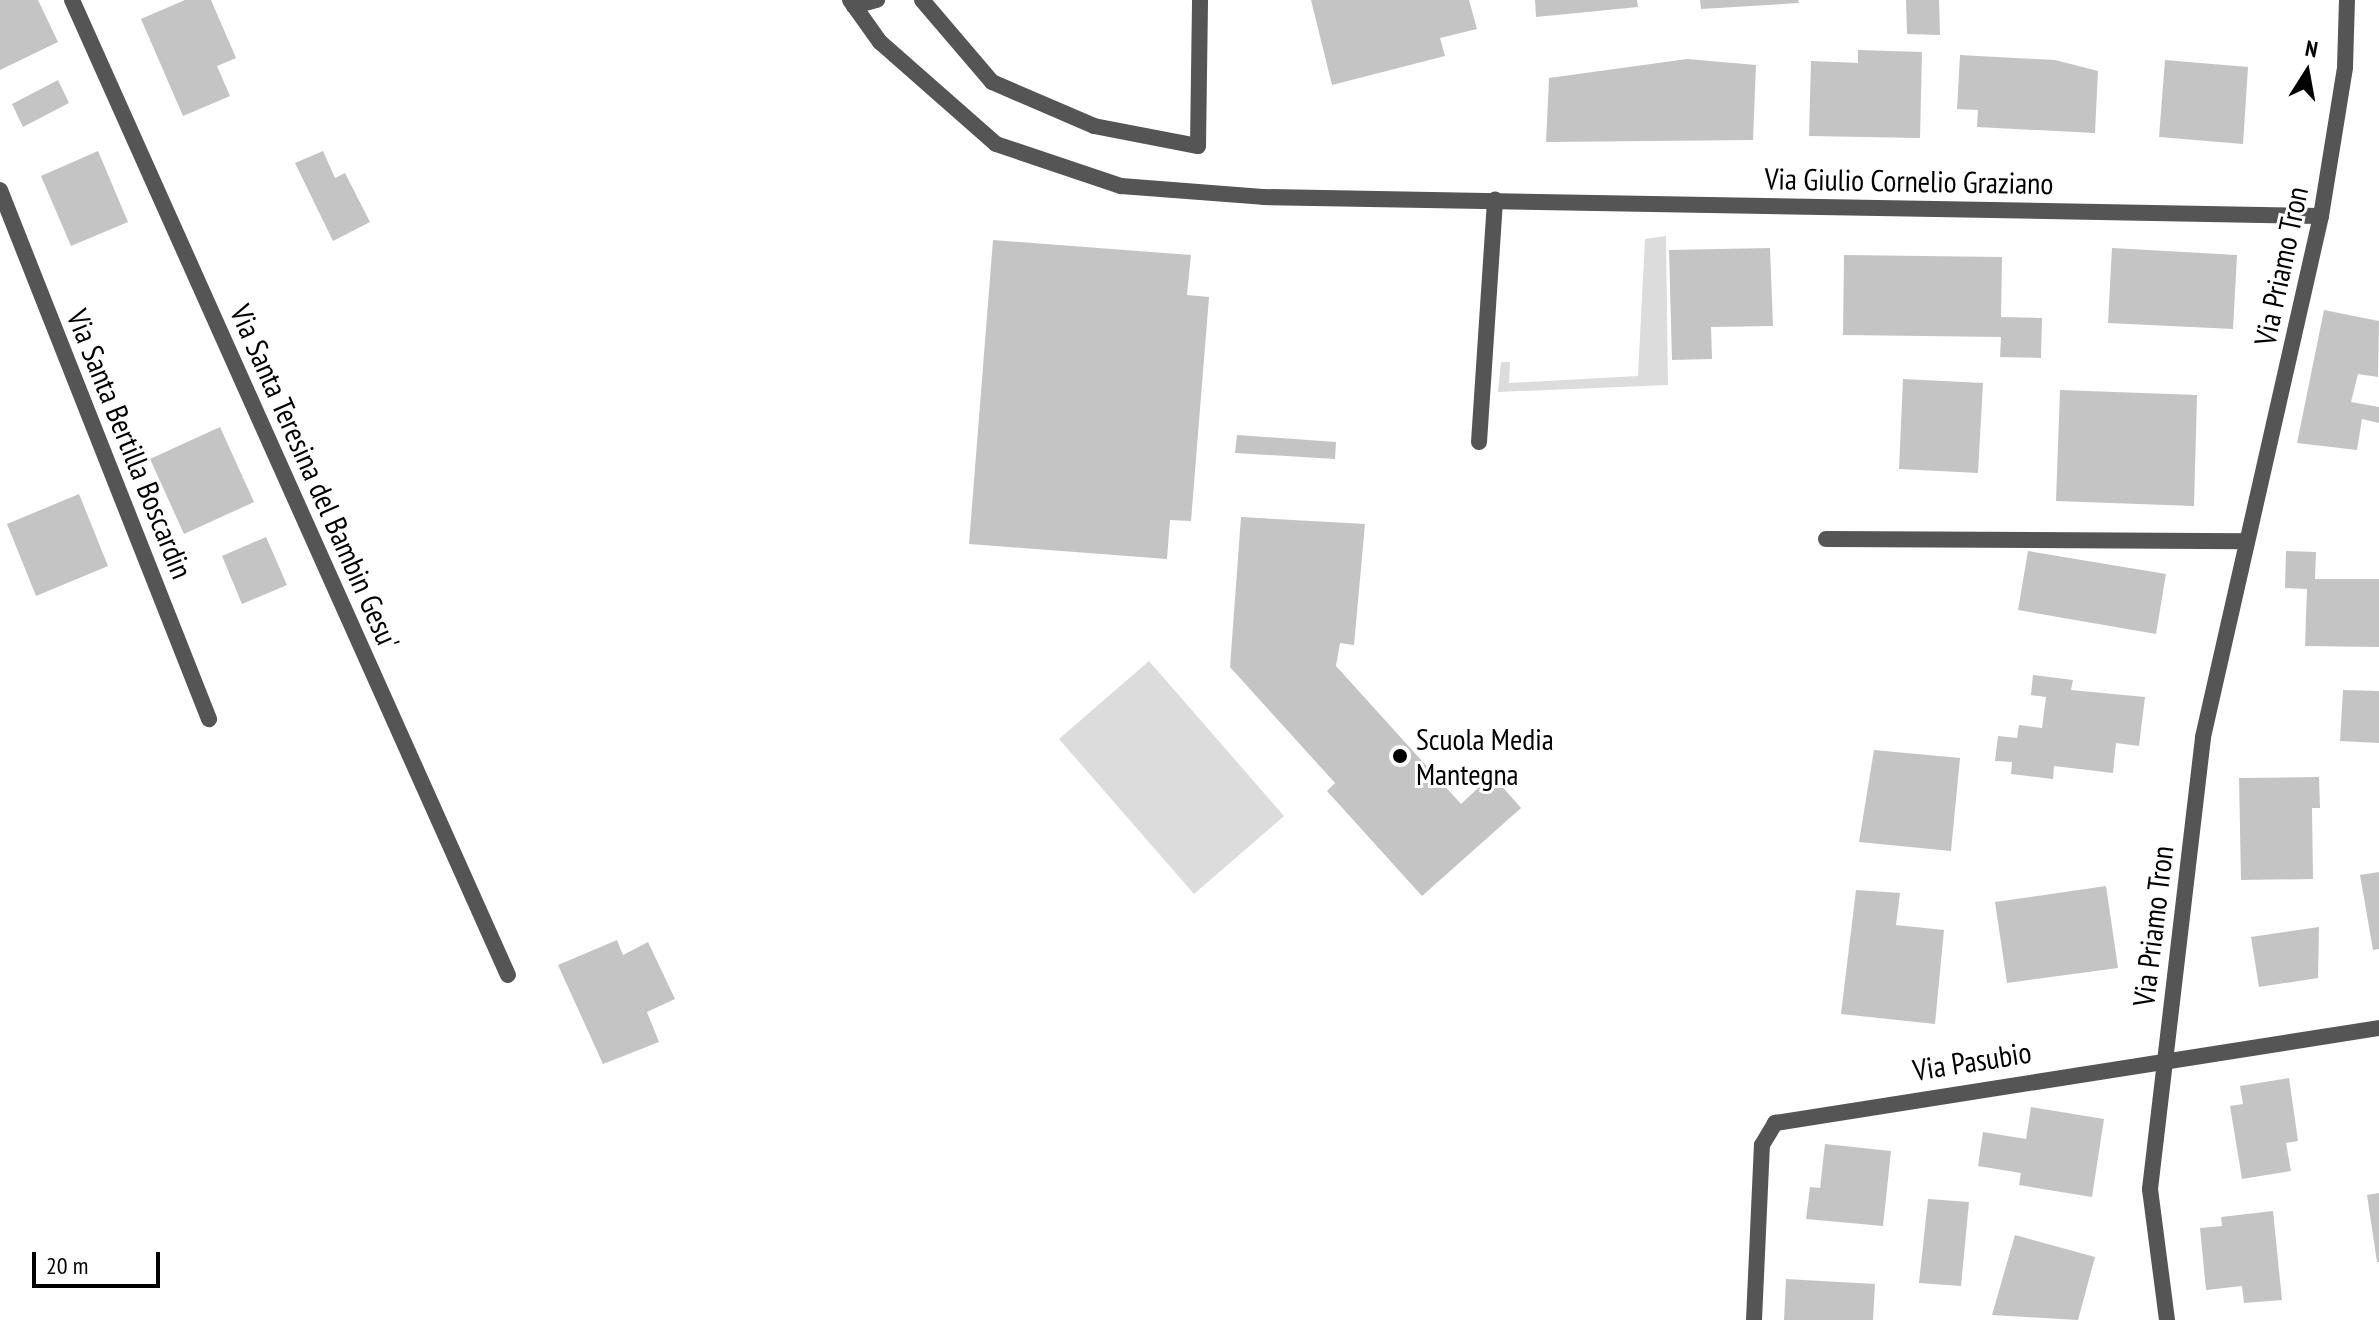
<!DOCTYPE html>
<style>
body{margin:0}
#map{position:relative;width:2379px;height:1320px;overflow:hidden;background:#fff;font-family:"PT Sans Narrow",sans-serif}
div>[style]{position:absolute}
.green>*{inset:0;background:#dcdcdc}
.building>*{inset:0;background:#c4c4c4}
.service>*{height:16px;margin:-8px;padding:0 8px;transform-origin:8px;border-radius:8px;background:#555}
.minor>*{height:16px;margin:-8px;padding:0 8px;transform-origin:8px;border-radius:8px;background:#555}
.tertiary>*{height:16px;margin:-8px;padding:0 8px;transform-origin:8px;border-radius:8px;background:#555}
.dots>*{width:22px;height:22px;translate:-50% -50%;box-sizing:border-box;border:4px solid #fff;border-radius:50%}
span{translate:-50% -50%;white-space:nowrap;text-align:center;line-height:1.15;-webkit-text-stroke:6px #fff;paint-order:stroke}
.street-label{font-size:30px;color:#000}
.poi-label{font-size:30px;color:#000}
.left{translate:0 -50%;text-align:left}
.north{position:absolute;left:2267px;top:32px;width:80px;height:80px;-webkit-text-stroke:6px #fff;paint-order:stroke;rotate:11deg;font-size:22px;font-weight:700;line-height:32px;text-align:center;color:#000}
.north::after{content:'';display:block;margin:auto;width:28px;height:36px;background:#000;clip-path:polygon(50% 0,100% 100%,50% 72%,0 100%)}
.scale{position:absolute;left:32px;top:1252px;width:128px;height:36px;box-sizing:border-box;border:4px solid #000;border-top:0;padding-left:10px;font-size:24px;line-height:28px;white-space:nowrap;color:#000;-webkit-text-stroke:6px #fff;paint-order:stroke}
</style>
<div id="map">
<div class="green">
<div style="clip-path:polygon(1666px 236px,1668px 385px,1498px 392px,1501px 362px,1510px 362px,1509px 383px,1638px 376px,1645px 239px)"></div>
<div style="clip-path:polygon(1149px 661px,1284px 816px,1194px 894px,1059px 739px)"></div>
</div>
<div class="building">
<div style="clip-path:polygon(0 0,38px 0,58px 42px,0 70px)"></div>
<div style="clip-path:polygon(185px 0,211px 0,236px 58px,217px 66px,230px 96px,183px 116px,141px 19px)"></div>
<div style="clip-path:polygon(1311px 0,1469px 0,1477px 29px,1440px 38px,1445px 56px,1332px 85px)"></div>
<div style="clip-path:polygon(1535px 0,1637px 0,1638px 7px,1536px 17px)"></div>
<div style="clip-path:polygon(1700px 0,1798px 0,1799px 3px,1701px 9px)"></div>
<div style="clip-path:polygon(1906px 0,1939px 0,1940px 35px,1907px 34px)"></div>
<div style="clip-path:polygon(1858px 50px,1922px 52px,1920px 138px,1809px 136px,1811px 61px,1858px 63px)"></div>
<div style="clip-path:polygon(1960px 55px,2055px 60px,2098px 71px,2095px 133px,1977px 127px,1978px 110px,1957px 109px)"></div>
<div style="clip-path:polygon(1687px 59px,1756px 65px,1753px 140px,1546px 142px,1549px 78px)"></div>
<div style="clip-path:polygon(2165px 60px,2248px 67px,2243px 144px,2159px 137px)"></div>
<div style="clip-path:polygon(58px 80px,69px 103px,23px 127px,12px 104px)"></div>
<div style="clip-path:polygon(98px 151px,128px 222px,71px 246px,41px 176px)"></div>
<div style="clip-path:polygon(323px 151px,335px 178px,345px 173px,370px 222px,333px 241px,295px 163px)"></div>
<div style="clip-path:polygon(993px 240px,1191px 255px,1187px 295px,1209px 297px,1191px 521px,1170px 520px,1167px 559px,969px 544px)"></div>
<div style="clip-path:polygon(1770px 248px,1773px 326px,1711px 327px,1712px 359px,1672px 360px,1669px 250px)"></div>
<div style="clip-path:polygon(2112px 248px,2237px 255px,2233px 329px,2108px 323px)"></div>
<div style="clip-path:polygon(1844px 255px,2002px 257px,2001px 317px,2042px 318px,2041px 358px,2000px 357px,2001px 337px,1843px 335px)"></div>
<div style="clip-path:polygon(2324px 310px,2379px 321px,2378px 377px,2358px 374px,2351px 402px,2379px 407px,2379px 423px,2362px 419px,2357px 450px,2297px 443px)"></div>
<div style="clip-path:polygon(1903px 379px,1983px 383px,1978px 473px,1899px 469px)"></div>
<div style="clip-path:polygon(2060px 390px,2197px 395px,2194px 506px,2056px 501px)"></div>
<div style="clip-path:polygon(220px 427px,254px 502px,184px 534px,150px 459px)"></div>
<div style="clip-path:polygon(1237px 435px,1336px 442px,1335px 459px,1235px 453px)"></div>
<div style="clip-path:polygon(79px 494px,108px 566px,36px 596px,7px 524px)"></div>
<div style="clip-path:polygon(1241px 517px,1365px 524px,1354px 645px,1340px 643px,1336px 666px,1461px 804px,1492px 775px,1521px 808px,1422px 896px,1327px 791px,1335px 783px,1230px 667px)"></div>
<div style="clip-path:polygon(266px 537px,287px 585px,242px 604px,222px 556px)"></div>
<div style="clip-path:polygon(2028px 551px,2166px 574px,2156px 634px,2018px 610px)"></div>
<div style="clip-path:polygon(2286px 551px,2316px 552px,2315px 579px,2379px 579px,2379px 647px,2305px 646px,2307px 589px,2285px 588px)"></div>
<div style="clip-path:polygon(2033px 675px,2073px 680px,2071px 690px,2145px 697px,2139px 746px,2116px 743px,2113px 773px,2054px 766px,2053px 779px,2011px 774px,2012px 762px,1995px 761px,1998px 736px,2017px 738px,2019px 725px,2042px 728px,2046px 697px,2031px 695px)"></div>
<div style="clip-path:polygon(2343px 690px,2379px 691px,2379px 743px,2340px 741px)"></div>
<div style="clip-path:polygon(1874px 750px,1960px 758px,1951px 851px,1859px 842px)"></div>
<div style="clip-path:polygon(2319px 777px,2320px 808px,2312px 808px,2313px 879px,2241px 880px,2239px 778px)"></div>
<div style="clip-path:polygon(2379px 872px,2379px 949px,2373px 950px,2360px 875px)"></div>
<div style="clip-path:polygon(2106px 886px,2118px 968px,2007px 983px,1995px 902px)"></div>
<div style="clip-path:polygon(1856px 890px,1900px 893px,1896px 925px,1944px 930px,1935px 1024px,1841px 1014px)"></div>
<div style="clip-path:polygon(2319px 927px,2318px 978px,2259px 987px,2251px 937px)"></div>
<div style="clip-path:polygon(617px 940px,623px 955px,648px 942px,675px 999px,647px 1012px,659px 1042px,603px 1064px,558px 965px)"></div>
<div style="clip-path:polygon(2289px 1078px,2298px 1141px,2286px 1143px,2291px 1171px,2242px 1179px,2230px 1106px,2243px 1104px,2240px 1086px)"></div>
<div style="clip-path:polygon(2031px 1107px,2104px 1119px,2092px 1197px,2019px 1185px,2021px 1173px,1978px 1166px,1983px 1132px,2026px 1139px)"></div>
<div style="clip-path:polygon(1825px 1144px,1891px 1151px,1883px 1226px,1806px 1219px,1810px 1187px,1820px 1188px)"></div>
<div style="clip-path:polygon(2379px 1193px,2379px 1262px,2377px 1262px,2367px 1195px)"></div>
<div style="clip-path:polygon(1928px 1199px,1969px 1202px,1961px 1286px,1919px 1283px)"></div>
<div style="clip-path:polygon(2273px 1211px,2282px 1300px,2244px 1303px,2242px 1286px,2206px 1290px,2200px 1228px,2222px 1226px,2221px 1217px)"></div>
<div style="clip-path:polygon(2015px 1235px,2095px 1257px,2078px 1320px,1992px 1315px)"></div>
<div style="clip-path:polygon(1786px 1279px,1875px 1284px,1873px 1320px,1784px 1320px)"></div>
</div>
<div class="service">
<div style="left:922px;top:0;width:108px;rotate:49.5deg"></div>
<div style="left:992px;top:82px;width:111px;rotate:23.3deg"></div>
<div style="left:1094px;top:126px;width:106px;rotate:10.9deg"></div>
<div style="left:1198px;top:146px;width:146px;rotate:-89.2deg"></div>
<div style="left:854px;top:6px;width:24px;rotate:-15deg"></div>
</div>
<div class="minor">
<div style="left:72px;top:0;width:1068px;rotate:65.91deg"></div>
<div style="left:850px;top:0;width:52px;rotate:54.5deg"></div>
<div style="left:880px;top:42px;width:154px;rotate:41.3deg"></div>
<div style="left:996px;top:144px;width:132px;rotate:18.6deg"></div>
<div style="left:1121px;top:186px;width:142px;rotate:4.4deg"></div>
<div style="left:1263px;top:197px;width:1058px;rotate:1.03deg"></div>
<div style="left:0;top:190px;width:569px;rotate:68.44deg"></div>
<div style="left:1479px;top:442px;width:243px;rotate:-86.2deg"></div>
<div style="left:1826px;top:539px;width:421px;rotate:0.3deg"></div>
<div style="left:1754px;top:1320px;width:175px;rotate:-87.4deg"></div>
<div style="left:1762px;top:1145px;width:26px;rotate:-59deg"></div>
<div style="left:1775px;top:1123px;width:611px;rotate:-8.94deg"></div>
</div>
<div class="tertiary">
<div style="left:2167px;top:1320px;width:132px;rotate:-97.4deg"></div>
<div style="left:2150px;top:1189px;width:455px;rotate:-83.3deg"></div>
<div style="left:2203px;top:737px;width:534px;rotate:-77.24deg"></div>
<div style="left:2321px;top:216px;width:151px;rotate:-80.8deg"></div>
<div style="left:2345px;top:67px;width:67px;rotate:-88.3deg"></div>
</div>
<div class="dots">
<div style="left:1400px;top:756px;background:#000"></div>
</div>
<div class="street-label">
<span style="left:1909px;top:181px;rotate:1deg">Via Giulio Cornelio Graziano</span>
<span style="left:2281px;top:266px;rotate:-78deg">Via Priamo Tron</span>
<span style="left:130px;top:444px;rotate:68deg">Via Santa Bertilla Boscardin</span>
<span style="left:315px;top:477px;rotate:66deg">Via Santa Teresina del Bambin Gesu'</span>
<span style="left:2153px;top:926px;rotate:-83deg">Via Priamo Tron</span>
<span style="left:1972px;top:1061px;rotate:-9deg">Via Pasubio</span>
</div>
<div class="poi-label">
<span class="left" style="left:1416px;top:756px">Scuola Media<br>Mantegna</span>
</div>
<div class="north">N</div>
<div class="scale">20 m</div>
</div>
